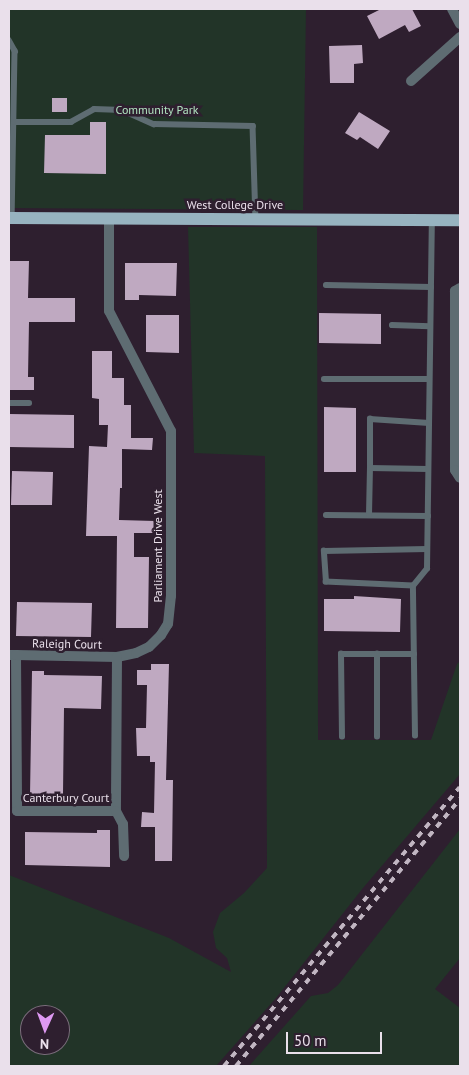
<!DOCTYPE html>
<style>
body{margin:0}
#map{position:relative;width:469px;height:1075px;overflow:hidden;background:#2e1f2f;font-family:"PT Sans",sans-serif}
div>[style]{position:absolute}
.green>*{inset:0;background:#223428}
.building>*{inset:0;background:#bfa9c1}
.lane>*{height:5.5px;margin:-2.75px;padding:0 2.75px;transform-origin:2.75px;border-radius:2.75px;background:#5e6c72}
.street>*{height:10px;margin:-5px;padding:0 5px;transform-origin:5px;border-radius:5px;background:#5e6c72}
.primary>*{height:12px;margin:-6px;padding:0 6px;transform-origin:6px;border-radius:6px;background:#97b3c0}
.rail>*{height:4px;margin-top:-2px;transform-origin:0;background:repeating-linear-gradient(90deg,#c1b6c2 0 6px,transparent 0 12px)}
span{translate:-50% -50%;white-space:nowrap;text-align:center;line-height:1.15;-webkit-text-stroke:5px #2e1f2f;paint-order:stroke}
.park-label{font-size:12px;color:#b1e4c0}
.street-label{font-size:12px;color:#eae0eb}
.frame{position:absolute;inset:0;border:10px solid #eae0eb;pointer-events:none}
.north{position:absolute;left:20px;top:1005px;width:50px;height:50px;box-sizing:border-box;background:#2e1f2f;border:1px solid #796c7a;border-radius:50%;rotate:182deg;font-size:14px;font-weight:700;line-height:20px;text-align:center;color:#eae0eb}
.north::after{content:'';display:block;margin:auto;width:18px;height:22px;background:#de98f2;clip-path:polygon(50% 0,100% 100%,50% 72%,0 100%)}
.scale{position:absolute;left:286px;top:1032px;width:96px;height:22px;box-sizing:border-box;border:2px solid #eae0eb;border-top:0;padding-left:6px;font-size:15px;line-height:18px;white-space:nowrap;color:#eae0eb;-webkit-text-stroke:4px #2e1f2f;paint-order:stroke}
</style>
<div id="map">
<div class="green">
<div style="clip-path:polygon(9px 9px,306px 9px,303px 210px,9px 208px)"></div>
<div style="clip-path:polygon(evenodd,188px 227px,317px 227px,318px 740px,431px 740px,457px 664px,460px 661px,460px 774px,363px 888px,276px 998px,216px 1066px,9px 1066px,9px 875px,169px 938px,231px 972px,227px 958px,216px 948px,213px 932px,220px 913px,244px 893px,267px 868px,265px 456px,194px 453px,188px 227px,30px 1015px,60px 1015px,60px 1045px,30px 1045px,30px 1015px)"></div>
<div style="clip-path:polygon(460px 829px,460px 958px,435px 989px,460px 1008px,460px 1066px,249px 1066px,311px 996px,328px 993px,338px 985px)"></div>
</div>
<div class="building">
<div style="clip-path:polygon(381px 9px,412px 9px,421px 26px,409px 32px,405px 25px,379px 39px,367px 16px)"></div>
<div style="clip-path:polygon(362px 45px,363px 63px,354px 64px,354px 83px,330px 83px,329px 46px)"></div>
<div style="clip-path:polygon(52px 98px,67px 98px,67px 112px,52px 112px)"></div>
<div style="clip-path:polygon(359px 112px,390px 131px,378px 149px,360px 137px,357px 140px,345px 133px)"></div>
<div style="clip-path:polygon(90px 122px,106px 122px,106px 174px,44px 173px,45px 135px,90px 135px)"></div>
<div style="clip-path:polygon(9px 261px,29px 261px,28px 298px,75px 298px,75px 322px,29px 322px,28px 377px,34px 377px,34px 390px,9px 390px)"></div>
<div style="clip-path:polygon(125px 263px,177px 263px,176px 296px,139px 295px,139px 300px,125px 300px)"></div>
<div style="clip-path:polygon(319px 313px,381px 314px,381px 344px,319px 343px)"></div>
<div style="clip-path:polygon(146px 315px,179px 315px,179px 353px,146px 352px)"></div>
<div style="clip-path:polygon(92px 351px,112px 351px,112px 378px,124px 378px,124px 405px,131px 405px,131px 438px,153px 438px,152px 450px,122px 449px,122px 488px,120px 488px,119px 520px,155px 521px,154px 533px,134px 533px,134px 557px,149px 557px,148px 628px,116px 628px,117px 536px,86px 536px,89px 446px,107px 447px,108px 425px,99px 425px,99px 399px,92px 398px)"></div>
<div style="clip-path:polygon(324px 407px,356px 408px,356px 472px,324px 472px)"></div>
<div style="clip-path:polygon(9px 414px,74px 415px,74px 448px,9px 447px)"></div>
<div style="clip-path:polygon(12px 471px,53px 472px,52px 505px,11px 505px)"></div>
<div style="clip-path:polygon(354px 596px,401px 599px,400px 632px,324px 631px,324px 599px,354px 599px)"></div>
<div style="clip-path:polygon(17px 602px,92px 603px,91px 637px,16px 636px)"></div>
<div style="clip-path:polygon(151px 664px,169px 664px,166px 780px,173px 780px,172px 861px,155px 861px,155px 827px,141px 827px,142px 812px,154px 813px,155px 762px,150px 762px,150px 756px,137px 756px,136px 728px,146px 728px,147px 685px,137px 685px,137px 670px,151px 670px)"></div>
<div style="clip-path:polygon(32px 671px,44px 671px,44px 675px,102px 676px,101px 709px,64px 708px,63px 795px,30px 795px)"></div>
<div style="clip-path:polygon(97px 830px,110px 830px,110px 867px,25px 865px,25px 832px,97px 833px)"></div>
</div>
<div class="lane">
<div style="left:9px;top:40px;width:13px;rotate:61deg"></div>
<div style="left:15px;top:51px;width:167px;rotate:91deg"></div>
<div style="left:14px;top:122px;width:57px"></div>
<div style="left:71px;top:122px;width:26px;rotate:-29deg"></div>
<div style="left:94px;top:109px;width:28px;rotate:2deg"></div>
<div style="left:122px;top:110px;width:35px;rotate:24deg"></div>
<div style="left:154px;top:124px;width:99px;rotate:1.2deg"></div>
<div style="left:253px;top:126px;width:93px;rotate:88.2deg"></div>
<div style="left:326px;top:285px;width:105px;rotate:1.1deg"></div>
<div style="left:392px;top:325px;width:38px;rotate:2deg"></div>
<div style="left:324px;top:379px;width:105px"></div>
<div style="left:9px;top:403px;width:20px"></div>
<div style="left:370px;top:468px;width:49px;rotate:-90deg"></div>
<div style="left:370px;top:419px;width:59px;rotate:3.9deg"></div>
<div style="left:326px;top:515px;width:102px;rotate:0.6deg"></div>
<div style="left:369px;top:515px;width:47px;rotate:-88.8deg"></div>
<div style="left:370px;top:468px;width:58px;rotate:1deg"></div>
<div style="left:413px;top:586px;width:87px;rotate:-177.4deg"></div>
<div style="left:326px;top:582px;width:31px;rotate:-94deg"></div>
<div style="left:324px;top:551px;width:103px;rotate:-1.1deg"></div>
<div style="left:415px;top:736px;width:150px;rotate:-90.8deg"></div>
<div style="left:413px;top:586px;width:22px;rotate:-51deg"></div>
<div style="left:427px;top:569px;width:349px;rotate:-89.2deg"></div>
<div style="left:342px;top:737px;width:83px;rotate:-90.7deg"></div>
<div style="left:341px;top:654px;width:73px"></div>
<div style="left:377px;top:737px;width:83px;rotate:-90deg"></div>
</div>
<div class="street">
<div style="left:452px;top:9px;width:17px;rotate:62deg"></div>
<div style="left:411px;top:81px;width:66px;rotate:-41.9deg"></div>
<div style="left:460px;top:288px;width:6px;rotate:149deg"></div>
<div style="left:455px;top:291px;width:179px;rotate:90deg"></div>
<div style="left:455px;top:470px;width:9px;rotate:58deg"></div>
<div style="left:9px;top:655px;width:7px"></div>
<div style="left:16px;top:655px;width:156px;rotate:89.6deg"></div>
<div style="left:17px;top:811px;width:99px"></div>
<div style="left:16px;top:655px;width:101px;rotate:1.1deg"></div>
<div style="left:117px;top:657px;width:19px;rotate:-12deg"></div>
<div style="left:136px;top:653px;width:14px;rotate:-25deg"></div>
<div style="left:149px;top:647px;width:17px;rotate:-45deg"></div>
<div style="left:161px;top:635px;width:13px;rotate:-58deg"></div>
<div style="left:168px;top:624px;width:28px;rotate:-84deg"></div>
<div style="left:171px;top:596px;width:165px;rotate:-90deg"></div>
<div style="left:171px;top:431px;width:135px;rotate:-117.3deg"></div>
<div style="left:109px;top:311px;width:92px;rotate:-90deg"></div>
<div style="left:117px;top:657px;width:154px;rotate:90.4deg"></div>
<div style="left:116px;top:811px;width:15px;rotate:62deg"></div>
<div style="left:123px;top:824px;width:32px;rotate:88deg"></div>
</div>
<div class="primary">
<div style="left:9px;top:218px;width:451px;rotate:0.3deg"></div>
</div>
<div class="rail">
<div style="left:224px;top:1066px;width:365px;rotate:-49.8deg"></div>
<div style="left:236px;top:1066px;width:349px;rotate:-50deg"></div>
</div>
<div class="park-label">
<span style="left:157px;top:110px">Community Park</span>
</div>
<div class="street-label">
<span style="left:235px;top:205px">West College Drive</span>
<span style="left:158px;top:546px;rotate:-90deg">Parliament Drive West</span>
<span style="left:67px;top:644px;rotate:1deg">Raleigh Court</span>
<span style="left:66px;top:798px">Canterbury Court</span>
</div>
<div class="frame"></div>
<div class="north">N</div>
<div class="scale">50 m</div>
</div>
